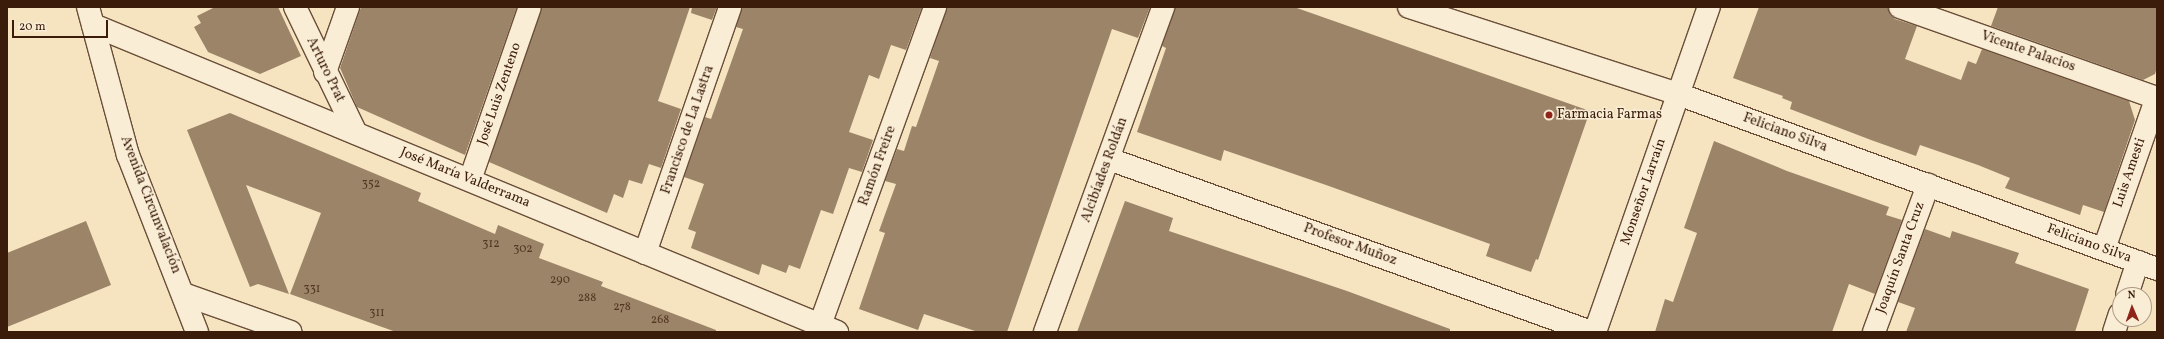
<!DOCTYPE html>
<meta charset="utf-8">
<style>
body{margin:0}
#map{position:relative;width:2164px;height:339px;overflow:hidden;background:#f6e4c0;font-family:Vollkorn,serif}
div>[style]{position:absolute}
.building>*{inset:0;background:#9c8469}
.roads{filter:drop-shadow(1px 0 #6a4e38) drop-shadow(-1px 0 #6a4e38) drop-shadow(0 1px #6a4e38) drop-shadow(0 -1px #6a4e38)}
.minor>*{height:22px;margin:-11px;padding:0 11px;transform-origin:11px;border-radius:11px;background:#f9edd6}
.dots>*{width:11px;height:11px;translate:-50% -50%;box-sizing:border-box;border:2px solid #f9edd6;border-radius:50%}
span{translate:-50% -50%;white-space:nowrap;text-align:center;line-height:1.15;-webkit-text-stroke:3px #f9edd6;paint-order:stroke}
.number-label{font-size:12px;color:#533622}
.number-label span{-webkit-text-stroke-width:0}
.street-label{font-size:14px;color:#3b1c0b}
.poi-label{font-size:14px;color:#3b1c0b}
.left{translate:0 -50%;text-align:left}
.frame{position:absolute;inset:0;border:8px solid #3b1c0b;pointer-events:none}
.north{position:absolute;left:2112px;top:287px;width:40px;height:40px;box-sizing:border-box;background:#f9edd6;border:1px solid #ad9985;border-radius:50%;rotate:358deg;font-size:11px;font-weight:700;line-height:16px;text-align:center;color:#3b1c0b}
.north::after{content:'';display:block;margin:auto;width:14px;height:18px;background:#8f2418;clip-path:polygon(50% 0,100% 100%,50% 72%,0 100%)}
.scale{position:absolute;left:12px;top:20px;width:96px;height:18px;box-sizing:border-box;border:2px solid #3b1c0b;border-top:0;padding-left:5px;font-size:12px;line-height:14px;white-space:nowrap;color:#3b1c0b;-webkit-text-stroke:3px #f9edd6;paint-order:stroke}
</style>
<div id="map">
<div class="building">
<div style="clip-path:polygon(215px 7px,278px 7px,301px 56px,260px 74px,208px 52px,194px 27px,201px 23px,197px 16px)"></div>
<div style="clip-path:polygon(361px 7px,517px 7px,465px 155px,357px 107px,340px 68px)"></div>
<div style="clip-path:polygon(542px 7px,690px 7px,658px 101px,681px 109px,661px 168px,649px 164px,642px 184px,629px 180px,623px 198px,614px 194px,607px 213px,489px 162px)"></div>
<div style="clip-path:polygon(692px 7px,717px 7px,712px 20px,691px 13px)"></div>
<div style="clip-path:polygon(742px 7px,922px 7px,906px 50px,891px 45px,879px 79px,869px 75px,849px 132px,873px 140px,862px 172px,849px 168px,833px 214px,821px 210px,800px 269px,789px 265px,786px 273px,762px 264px,759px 275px,691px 248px,696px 232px,688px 229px,704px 184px,684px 177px,705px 117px,711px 119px,743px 29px,736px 27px)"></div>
<div style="clip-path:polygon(947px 7px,1150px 7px,1138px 38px,1112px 29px,1007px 332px,978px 332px,924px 314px,918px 330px,859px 309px,885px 233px,879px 231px,896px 184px,885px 181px,897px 149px,904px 151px,912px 126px,916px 127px,939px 61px,930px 58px)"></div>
<div style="clip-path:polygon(1175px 7px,1294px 7px,1590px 111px,1538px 260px,1536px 259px,1531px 272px,1486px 256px,1490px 244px,1326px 185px,1224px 150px,1221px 161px,1137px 132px,1166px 48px,1162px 46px)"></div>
<div style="clip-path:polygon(1759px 7px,1888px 7px,1890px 15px,1895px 19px,1917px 26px,1905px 59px,1961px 80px,1968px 61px,1976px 64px,1982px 49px,2129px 101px,2135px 120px,2104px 212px,2083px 205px,2080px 215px,2005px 188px,2010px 178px,1978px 165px,1920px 145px,1916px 156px,1871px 140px,1790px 109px,1792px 102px,1782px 98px,1783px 96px,1733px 78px)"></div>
<div style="clip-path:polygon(1998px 7px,2157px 7px,2157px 67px,2155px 74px,2143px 80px,1991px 26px)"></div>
<div style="clip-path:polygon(230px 113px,421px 193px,418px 201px,495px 234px,498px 225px,544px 244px,539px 258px,603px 282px,601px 286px,716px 330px,716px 332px,396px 332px,290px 294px,321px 213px,246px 185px,289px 294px,258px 284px,250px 287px,187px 130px)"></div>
<div style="clip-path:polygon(1714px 141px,1787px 171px,1889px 207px,1886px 215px,1902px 220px,1875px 294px,1849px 284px,1832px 332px,1655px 332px,1665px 299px,1673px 302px,1697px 233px,1684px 228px)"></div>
<div style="clip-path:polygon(1125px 201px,1173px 218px,1169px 231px,1347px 291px,1450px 329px,1450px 332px,1077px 332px)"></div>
<div style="clip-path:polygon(86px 221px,111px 285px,7px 327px,7px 253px)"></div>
<div style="clip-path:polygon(1925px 229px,1950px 238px,1952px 231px,2019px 253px,2015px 263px,2089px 289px,2075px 332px,1906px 332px,1915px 308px,1898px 302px)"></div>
</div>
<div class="roads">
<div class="minor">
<div style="left:88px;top:7px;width:153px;rotate:74.9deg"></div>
<div style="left:128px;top:155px;width:190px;rotate:68.7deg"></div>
<div style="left:295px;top:7px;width:140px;rotate:64.2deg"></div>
<div style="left:1409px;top:7px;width:283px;rotate:17.9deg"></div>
<div style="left:1678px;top:94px;width:510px;rotate:20.07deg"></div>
<div style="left:1900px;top:7px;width:273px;rotate:19.5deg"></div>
<div style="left:93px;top:25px;width:805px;rotate:22.42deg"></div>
<div style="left:325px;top:72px;width:69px;rotate:-70.5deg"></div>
<div style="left:1109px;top:159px;width:512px;rotate:19.74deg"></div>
<div style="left:470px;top:180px;width:183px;rotate:-70.9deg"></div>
<div style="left:2104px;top:249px;width:161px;rotate:-70.8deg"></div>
<div style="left:645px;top:253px;width:260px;rotate:-70.9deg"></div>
<div style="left:183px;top:294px;width:114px;rotate:19.4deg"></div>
<div style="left:2127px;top:295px;width:35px;rotate:-72deg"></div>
<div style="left:820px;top:325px;width:338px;rotate:-70.1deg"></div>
<div style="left:1045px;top:332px;width:346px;rotate:-70deg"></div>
<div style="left:1595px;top:332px;width:344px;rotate:-70.7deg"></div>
<div style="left:1874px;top:332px;width:157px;rotate:-69.8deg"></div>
<div style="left:2114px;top:332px;width:19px;rotate:-72deg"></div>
</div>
</div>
<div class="dots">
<div style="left:1549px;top:115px;background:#8f2418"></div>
</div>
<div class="number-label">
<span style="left:371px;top:185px">352</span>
<span style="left:491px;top:245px">312</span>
<span style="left:523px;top:250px">302</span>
<span style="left:560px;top:281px">290</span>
<span style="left:312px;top:290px">331</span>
<span style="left:587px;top:299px">288</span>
<span style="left:622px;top:308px">278</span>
<span style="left:377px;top:314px">311</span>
<span style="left:660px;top:321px">268</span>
</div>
<div class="street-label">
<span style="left:2028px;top:52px;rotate:19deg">Vicente Palacios</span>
<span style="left:325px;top:70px;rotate:64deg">Arturo Prat</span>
<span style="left:500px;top:94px;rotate:-71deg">José Luis Zenteno</span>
<span style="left:688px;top:130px;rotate:-71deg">Francisco de La Lastra</span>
<span style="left:1785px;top:133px;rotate:20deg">Feliciano Silva</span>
<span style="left:878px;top:166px;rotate:-70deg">Ramón Freire</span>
<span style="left:1105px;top:170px;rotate:-70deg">Alcibíades Roldán</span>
<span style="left:2130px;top:173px;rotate:-71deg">Luis Amesti</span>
<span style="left:465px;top:178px;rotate:22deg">José María Valderrama</span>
<span style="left:1644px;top:192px;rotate:-71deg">Monseñor Larraín</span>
<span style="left:150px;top:205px;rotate:69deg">Avenida Circunvalación</span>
<span style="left:2089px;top:244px;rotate:20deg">Feliciano Silva</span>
<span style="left:1350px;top:245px;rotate:20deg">Profesor Muñoz</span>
<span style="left:1901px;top:258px;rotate:-70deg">Joaquín Santa Cruz</span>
</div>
<div class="poi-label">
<span class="left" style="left:1557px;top:115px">Farmacia Farmas</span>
</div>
<div class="frame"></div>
<div class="north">N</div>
<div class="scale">20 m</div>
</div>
